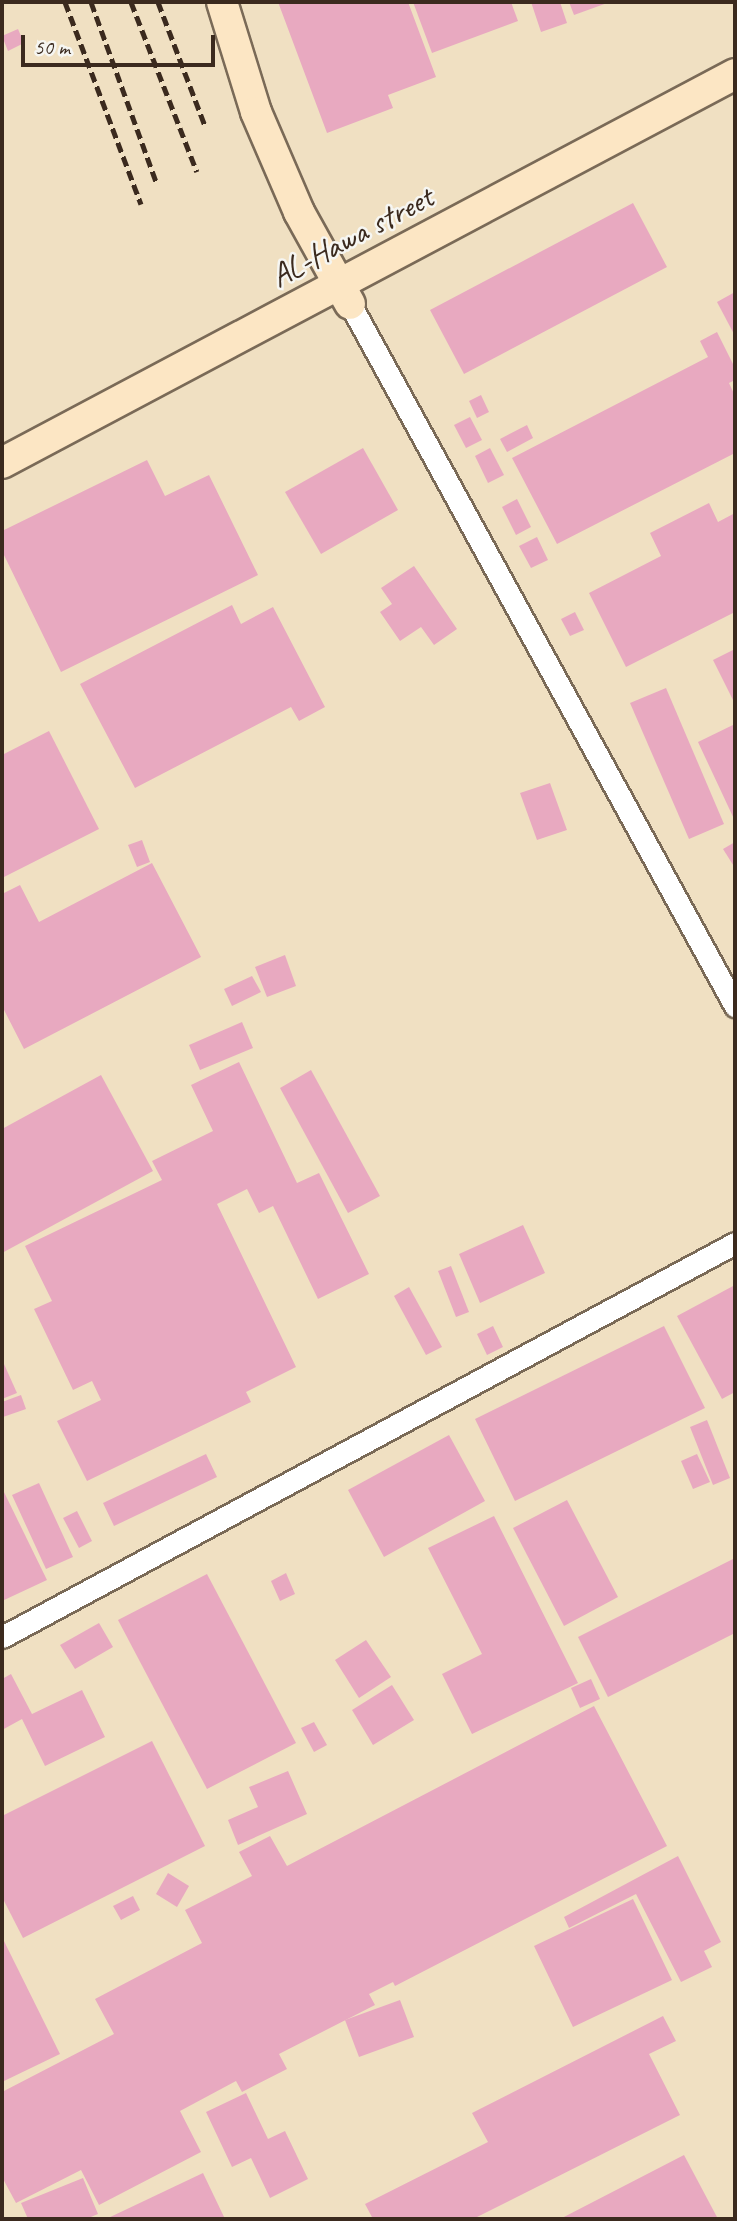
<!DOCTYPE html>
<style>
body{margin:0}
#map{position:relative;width:737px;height:2221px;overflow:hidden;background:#f0e0c2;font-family:Caveat,sans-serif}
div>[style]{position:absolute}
.building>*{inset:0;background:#e8a9c0}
.roads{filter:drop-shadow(2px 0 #7a6a57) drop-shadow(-2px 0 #7a6a57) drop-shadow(0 2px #7a6a57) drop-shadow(0 -2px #7a6a57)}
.street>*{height:21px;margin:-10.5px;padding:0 10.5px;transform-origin:10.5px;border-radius:10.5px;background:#fff}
.secondary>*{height:30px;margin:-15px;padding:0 15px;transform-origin:15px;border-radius:15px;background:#fce6c4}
.rail>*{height:5px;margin-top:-2.5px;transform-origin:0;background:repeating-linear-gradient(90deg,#3b2a1e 0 10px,transparent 0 15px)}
span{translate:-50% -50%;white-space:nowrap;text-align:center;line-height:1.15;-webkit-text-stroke:5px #f6f6f2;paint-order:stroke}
.street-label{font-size:33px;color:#3b2a1e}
.frame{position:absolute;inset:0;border:4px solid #3b2a1e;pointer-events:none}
.scale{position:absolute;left:21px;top:35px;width:194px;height:32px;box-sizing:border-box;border:4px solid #3b2a1e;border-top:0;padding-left:9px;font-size:21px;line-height:24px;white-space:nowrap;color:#3b2a1e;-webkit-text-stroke:5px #f6f6f2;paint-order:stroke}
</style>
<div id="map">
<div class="building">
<div style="clip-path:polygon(278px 2px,408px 2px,436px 77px,388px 95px,393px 108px,327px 133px)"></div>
<div style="clip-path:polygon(413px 2px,511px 2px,518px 21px,432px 53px)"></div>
<div style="clip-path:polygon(531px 2px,560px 2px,567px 23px,541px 32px)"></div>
<div style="clip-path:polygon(569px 2px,610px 2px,574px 15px)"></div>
<div style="clip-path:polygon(18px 29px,24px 43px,8px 51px,2px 36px)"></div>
<div style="clip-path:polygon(633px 203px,667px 267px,464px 374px,430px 310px)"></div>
<div style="clip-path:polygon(735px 292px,735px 336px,717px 302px)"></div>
<div style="clip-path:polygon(717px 332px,735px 368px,735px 380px,729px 383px,735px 396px,735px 453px,557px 544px,512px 458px,708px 357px,700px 341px)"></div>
<div style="clip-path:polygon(481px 395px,489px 412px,477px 418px,469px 401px)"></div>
<div style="clip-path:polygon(470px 417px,482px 440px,466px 448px,454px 425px)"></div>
<div style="clip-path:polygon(527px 425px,533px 438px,507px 452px,500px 439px)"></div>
<div style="clip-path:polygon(363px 448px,398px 510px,321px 554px,285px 492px)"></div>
<div style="clip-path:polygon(490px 448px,504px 475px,488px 483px,475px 456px)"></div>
<div style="clip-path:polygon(147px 460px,165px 496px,209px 475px,258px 575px,61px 672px,2px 551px,2px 531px)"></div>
<div style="clip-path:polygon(517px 499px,531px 527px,516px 535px,502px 507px)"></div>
<div style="clip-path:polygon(709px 503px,718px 522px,735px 513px,735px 612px,626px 667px,589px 593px,661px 556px,650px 533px)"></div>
<div style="clip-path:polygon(537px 537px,548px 560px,531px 568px,519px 546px)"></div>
<div style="clip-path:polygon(414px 566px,457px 629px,434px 645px,421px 627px,400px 641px,380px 612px,392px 604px,381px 588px)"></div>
<div style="clip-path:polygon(232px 605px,241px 624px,273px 607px,325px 707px,299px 721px,291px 707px,135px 788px,80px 684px)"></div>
<div style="clip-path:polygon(575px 612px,584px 630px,570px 636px,561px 619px)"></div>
<div style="clip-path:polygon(735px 649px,735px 699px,733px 700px,713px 660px)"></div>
<div style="clip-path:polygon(666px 688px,724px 824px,689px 839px,630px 703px)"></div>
<div style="clip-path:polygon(735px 724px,735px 821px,698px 742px)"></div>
<div style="clip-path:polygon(49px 731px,99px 829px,2px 878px,2px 755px)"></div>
<div style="clip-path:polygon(550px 783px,567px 830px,537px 840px,520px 793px)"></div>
<div style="clip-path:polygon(142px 840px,150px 862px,137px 867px,128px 845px)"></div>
<div style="clip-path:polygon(735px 842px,735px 868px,723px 849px)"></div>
<div style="clip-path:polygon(152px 863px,201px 957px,24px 1049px,2px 1006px,2px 894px,20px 885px,39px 922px)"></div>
<div style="clip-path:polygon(285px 955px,296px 986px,267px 997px,255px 967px)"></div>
<div style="clip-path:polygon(252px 976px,261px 992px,232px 1006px,224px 989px)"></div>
<div style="clip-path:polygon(242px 1022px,253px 1048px,200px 1070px,189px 1045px)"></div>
<div style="clip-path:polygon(239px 1062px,297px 1183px,319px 1173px,369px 1274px,318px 1299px,273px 1206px,259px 1213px,247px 1189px,217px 1204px,296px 1367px,246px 1392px,251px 1402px,87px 1481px,57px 1421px,101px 1400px,92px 1381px,73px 1390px,34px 1309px,52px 1301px,25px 1246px,162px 1180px,152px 1161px,213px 1131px,191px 1085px)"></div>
<div style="clip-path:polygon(311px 1070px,380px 1196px,348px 1213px,280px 1088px)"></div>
<div style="clip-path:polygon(101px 1075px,153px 1171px,2px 1253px,2px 1129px)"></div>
<div style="clip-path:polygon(523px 1225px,545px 1273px,480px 1303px,459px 1254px)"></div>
<div style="clip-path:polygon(451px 1266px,469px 1312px,456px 1317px,438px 1271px)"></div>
<div style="clip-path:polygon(735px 1285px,735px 1392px,722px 1399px,677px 1316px)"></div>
<div style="clip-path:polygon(409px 1287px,442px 1347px,426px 1355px,394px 1296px)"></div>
<div style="clip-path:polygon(493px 1326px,503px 1347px,487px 1355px,477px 1334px)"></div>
<div style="clip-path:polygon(664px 1326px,705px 1408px,515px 1501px,475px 1419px)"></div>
<div style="clip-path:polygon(4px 1364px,17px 1393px,2px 1399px,2px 1365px)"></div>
<div style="clip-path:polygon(21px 1395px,26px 1409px,3px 1417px,2px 1402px)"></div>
<div style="clip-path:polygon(707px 1420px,730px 1478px,713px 1485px,690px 1427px)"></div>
<div style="clip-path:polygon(449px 1435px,485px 1501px,384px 1557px,348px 1490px)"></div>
<div style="clip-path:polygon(206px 1454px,217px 1477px,114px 1526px,103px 1503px)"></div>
<div style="clip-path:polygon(697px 1454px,710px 1482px,693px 1489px,681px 1461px)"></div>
<div style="clip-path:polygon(39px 1483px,73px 1557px,46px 1569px,12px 1495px)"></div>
<div style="clip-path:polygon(2px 1488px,47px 1580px,2px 1601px)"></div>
<div style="clip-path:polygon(567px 1500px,618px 1597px,564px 1626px,513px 1528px)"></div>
<div style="clip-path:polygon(77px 1511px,92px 1541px,79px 1548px,63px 1518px)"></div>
<div style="clip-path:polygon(494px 1516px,578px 1683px,472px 1734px,442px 1674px,482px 1654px,428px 1548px)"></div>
<div style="clip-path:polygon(735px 1558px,735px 1633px,608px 1697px,578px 1637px)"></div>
<div style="clip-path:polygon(286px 1573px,295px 1594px,280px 1601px,271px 1581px)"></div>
<div style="clip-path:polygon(207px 1574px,296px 1743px,207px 1789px,118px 1620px)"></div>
<div style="clip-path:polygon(99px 1623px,113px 1647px,75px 1669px,60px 1645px)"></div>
<div style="clip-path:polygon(366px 1640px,391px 1677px,359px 1698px,335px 1660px)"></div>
<div style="clip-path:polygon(11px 1674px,32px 1714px,82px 1690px,105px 1737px,45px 1766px,22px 1719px,2px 1730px,2px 1679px)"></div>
<div style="clip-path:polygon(591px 1679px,600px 1699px,580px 1708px,571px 1688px)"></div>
<div style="clip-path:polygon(392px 1685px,414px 1720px,373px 1745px,352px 1710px)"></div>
<div style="clip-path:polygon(594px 1706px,667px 1846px,395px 1986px,393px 1982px,369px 1994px,375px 2005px,279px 2054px,287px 2069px,242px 2092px,236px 2081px,180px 2111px,201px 2152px,99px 2205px,81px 2170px,16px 2203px,2px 2177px,2px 2092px,114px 2034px,95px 1999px,202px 1943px,185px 1910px,252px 1876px,239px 1852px,270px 1836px,287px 1866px)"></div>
<div style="clip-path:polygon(314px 1722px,327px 1745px,314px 1752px,301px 1728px)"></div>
<div style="clip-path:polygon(152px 1741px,205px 1846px,23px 1938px,2px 1897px,2px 1816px)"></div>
<div style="clip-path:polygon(288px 1771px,307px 1814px,238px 1845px,228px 1820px,258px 1807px,249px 1787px)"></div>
<div style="clip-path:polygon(678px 1856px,721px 1942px,704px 1951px,712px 1967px,681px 1982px,636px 1894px,569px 1928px,564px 1917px)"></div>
<div style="clip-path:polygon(168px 1873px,189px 1886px,177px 1907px,156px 1894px)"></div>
<div style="clip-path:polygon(133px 1896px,140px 1910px,121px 1920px,113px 1906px)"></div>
<div style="clip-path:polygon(633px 1899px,672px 1980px,573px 2027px,534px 1946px)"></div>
<div style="clip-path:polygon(2px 1937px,60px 2054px,2px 2082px)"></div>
<div style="clip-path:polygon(400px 2000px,414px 2037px,359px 2057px,345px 2020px)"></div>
<div style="clip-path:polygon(663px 2016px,676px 2041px,649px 2054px,680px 2115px,473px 2219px,373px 2219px,365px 2204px,488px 2142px,472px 2113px)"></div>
<div style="clip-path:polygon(246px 2093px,268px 2139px,285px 2131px,308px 2179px,270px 2198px,251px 2158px,232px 2167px,206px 2112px)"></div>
<div style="clip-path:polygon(684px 2155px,718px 2219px,560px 2219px)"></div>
<div style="clip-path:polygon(203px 2173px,225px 2219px,106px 2219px)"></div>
<div style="clip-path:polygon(83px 2178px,98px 2214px,86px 2219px,28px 2219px,21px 2203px)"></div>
</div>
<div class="roads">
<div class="street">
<div style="left:350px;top:304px;width:801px;rotate:61.26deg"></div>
<div style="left:2px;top:1637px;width:832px;rotate:-28.26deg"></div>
</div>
<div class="secondary">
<div style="left:222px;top:2px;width:115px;rotate:72.8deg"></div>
<div style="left:256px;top:112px;width:109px;rotate:66.7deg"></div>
<div style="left:299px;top:212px;width:105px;rotate:61deg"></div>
<div style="left:2px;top:463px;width:830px;rotate:-27.95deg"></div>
</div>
</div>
<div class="rail">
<div style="left:65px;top:2px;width:216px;rotate:69.4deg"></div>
<div style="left:91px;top:2px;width:194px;rotate:70.1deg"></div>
<div style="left:131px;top:2px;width:182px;rotate:68.8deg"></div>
<div style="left:158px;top:2px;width:133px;rotate:69.2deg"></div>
</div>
<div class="street-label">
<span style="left:352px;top:237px;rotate:-28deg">AL-Hawa street</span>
</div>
<div class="frame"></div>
<div class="scale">50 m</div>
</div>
